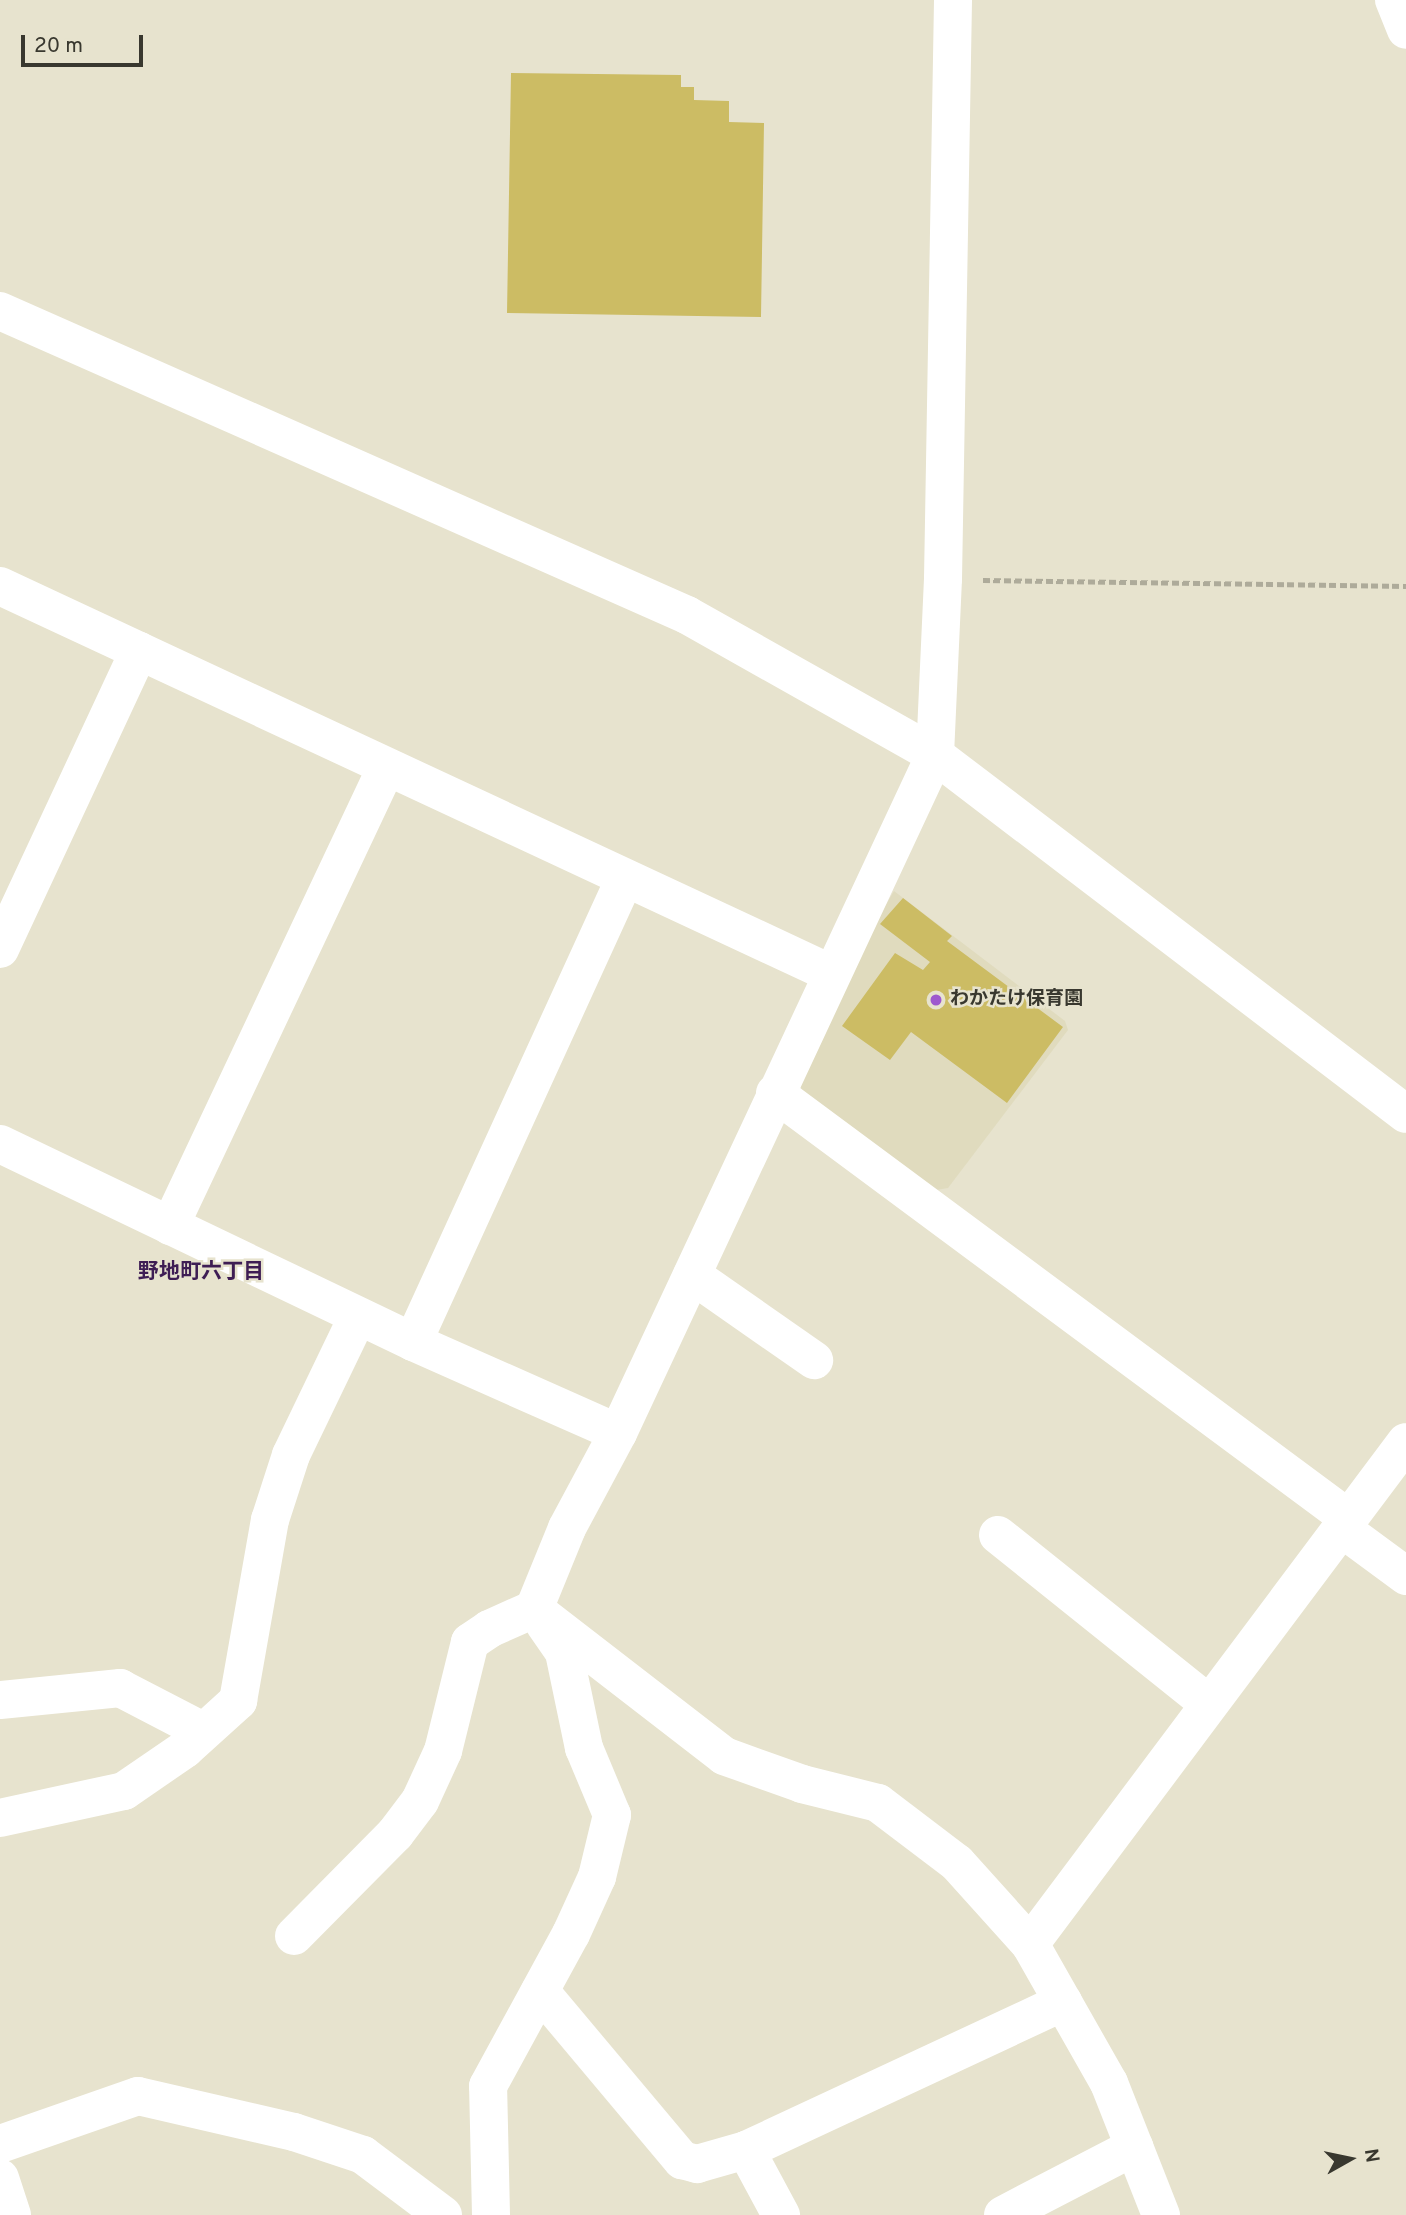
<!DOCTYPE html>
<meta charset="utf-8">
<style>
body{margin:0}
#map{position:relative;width:1406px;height:2215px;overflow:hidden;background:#e7e3ce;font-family:Overpass,"Noto Sans JP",sans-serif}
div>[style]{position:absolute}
.built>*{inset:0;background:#e0dbbe}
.building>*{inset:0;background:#ccbc64}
.path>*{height:4.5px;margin-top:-2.25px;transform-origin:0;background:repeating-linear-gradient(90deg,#aeab9a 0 7px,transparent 0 10.5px)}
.minor>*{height:38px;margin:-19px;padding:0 19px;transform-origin:19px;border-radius:19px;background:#fff}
.dots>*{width:19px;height:19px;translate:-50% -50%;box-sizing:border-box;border:4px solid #e7e3ce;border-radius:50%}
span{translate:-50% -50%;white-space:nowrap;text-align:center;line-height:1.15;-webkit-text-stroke:5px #e7e3ce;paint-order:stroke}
.poi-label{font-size:19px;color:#39382f;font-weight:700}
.left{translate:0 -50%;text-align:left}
.neighbourhood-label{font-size:21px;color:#3e1d54;font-weight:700}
.north{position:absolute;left:1315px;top:2124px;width:70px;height:70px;-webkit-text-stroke:5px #e7e3ce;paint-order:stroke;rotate:81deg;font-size:19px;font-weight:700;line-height:28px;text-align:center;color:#39382f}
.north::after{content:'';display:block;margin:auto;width:24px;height:32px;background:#39382f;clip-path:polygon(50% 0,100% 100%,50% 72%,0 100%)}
.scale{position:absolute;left:21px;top:35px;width:122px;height:32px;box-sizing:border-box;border:4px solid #39382f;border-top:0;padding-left:9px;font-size:21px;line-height:24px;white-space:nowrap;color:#39382f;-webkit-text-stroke:5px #e7e3ce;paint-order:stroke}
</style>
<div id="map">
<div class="built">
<div style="clip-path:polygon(894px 891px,1065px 1021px,1068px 1030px,948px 1188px,936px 1190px,802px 1092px,799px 1077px,846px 974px)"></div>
</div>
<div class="building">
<div style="clip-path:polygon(511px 73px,681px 75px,681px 87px,694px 87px,694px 100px,729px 101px,729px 122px,764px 123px,761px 317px,507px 313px)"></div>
<div style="clip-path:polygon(903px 898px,952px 936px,947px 941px,1063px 1027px,1007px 1103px,911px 1032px,890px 1060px,842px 1026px,895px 953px,923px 970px,930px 962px,880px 924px)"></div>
</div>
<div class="path">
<div style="left:983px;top:580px;width:423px;rotate:0.8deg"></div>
</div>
<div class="minor">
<div style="left:1394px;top:0;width:32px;rotate:68deg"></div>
<div style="left:0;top:311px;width:751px;rotate:23.87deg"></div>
<div style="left:687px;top:615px;width:285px;rotate:29.4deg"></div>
<div style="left:935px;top:755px;width:592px;rotate:37.31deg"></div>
<div style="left:0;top:586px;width:916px;rotate:25deg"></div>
<div style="left:0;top:949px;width:329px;rotate:-65deg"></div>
<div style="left:775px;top:1093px;width:713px;rotate:36.56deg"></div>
<div style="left:0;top:1144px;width:458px;rotate:25.6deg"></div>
<div style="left:413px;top:1342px;width:224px;rotate:23.9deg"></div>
<div style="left:170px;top:1226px;width:506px;rotate:-64.75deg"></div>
<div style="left:692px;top:1275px;width:149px;rotate:34.9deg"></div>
<div style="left:413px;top:1342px;width:510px;rotate:-65.44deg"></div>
<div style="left:1341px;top:1528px;width:81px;rotate:36.4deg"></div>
<div style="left:998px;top:1535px;width:269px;rotate:38.7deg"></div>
<div style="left:534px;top:1609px;width:240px;rotate:37.7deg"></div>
<div style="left:724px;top:1756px;width:83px;rotate:19.7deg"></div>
<div style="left:802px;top:1784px;width:78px;rotate:14deg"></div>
<div style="left:878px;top:1803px;width:99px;rotate:37.2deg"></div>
<div style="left:957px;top:1863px;width:109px;rotate:48deg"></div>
<div style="left:1030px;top:1944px;width:160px;rotate:60.4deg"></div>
<div style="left:1109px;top:2083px;width:142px;rotate:68.5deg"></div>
<div style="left:0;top:1700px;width:121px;rotate:-5.7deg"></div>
<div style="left:120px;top:1688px;width:93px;rotate:27.4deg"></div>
<div style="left:0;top:1818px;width:127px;rotate:-12.3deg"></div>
<div style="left:124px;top:1791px;width:74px;rotate:-34.5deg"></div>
<div style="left:185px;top:1749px;width:72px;rotate:-42.2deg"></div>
<div style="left:238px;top:1701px;width:184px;rotate:-80deg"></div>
<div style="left:270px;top:1520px;width:68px;rotate:-72.1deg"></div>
<div style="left:291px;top:1455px;width:154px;rotate:-64.3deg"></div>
<div style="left:294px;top:1936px;width:144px;rotate:-45.3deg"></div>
<div style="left:395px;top:1834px;width:41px;rotate:-52.9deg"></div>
<div style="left:420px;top:1801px;width:55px;rotate:-65.3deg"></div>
<div style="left:443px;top:1751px;width:112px;rotate:-76.1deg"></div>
<div style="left:470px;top:1642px;width:23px;rotate:-34deg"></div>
<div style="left:489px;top:1629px;width:49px;rotate:-24deg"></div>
<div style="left:534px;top:1609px;width:87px;rotate:-67.8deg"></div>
<div style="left:567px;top:1528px;width:108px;rotate:-61.8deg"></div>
<div style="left:618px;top:1433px;width:748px;rotate:-64.94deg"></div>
<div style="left:935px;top:755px;width:176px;rotate:-87.4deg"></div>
<div style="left:943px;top:579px;width:579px;rotate:-89.01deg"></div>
<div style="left:1030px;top:1944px;width:627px;rotate:-53.17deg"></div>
<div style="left:540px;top:1991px;width:221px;rotate:50deg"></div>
<div style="left:682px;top:2160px;width:16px;rotate:15deg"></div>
<div style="left:697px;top:2164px;width:51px;rotate:-15.9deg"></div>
<div style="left:746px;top:2150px;width:350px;rotate:-25deg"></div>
<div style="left:0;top:2144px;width:146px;rotate:-19.2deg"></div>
<div style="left:138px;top:2096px;width:160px;rotate:13deg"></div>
<div style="left:294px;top:2132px;width:73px;rotate:18.4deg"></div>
<div style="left:363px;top:2155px;width:100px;rotate:36.9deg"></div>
<div style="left:746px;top:2150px;width:74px;rotate:61.7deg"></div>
<div style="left:0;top:2178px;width:39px;rotate:72deg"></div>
<div style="left:491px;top:2215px;width:129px;rotate:-91.3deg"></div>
<div style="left:488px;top:2086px;width:173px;rotate:-61.4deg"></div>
<div style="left:571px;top:1934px;width:63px;rotate:-65.5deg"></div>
<div style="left:597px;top:1877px;width:64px;rotate:-76.4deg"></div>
<div style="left:612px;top:1815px;width:73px;rotate:-112.7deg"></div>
<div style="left:584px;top:1748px;width:98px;rotate:-101.8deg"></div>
<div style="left:564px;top:1652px;width:33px;rotate:-125deg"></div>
<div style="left:1003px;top:2215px;width:148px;rotate:-27.4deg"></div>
</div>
<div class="dots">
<div style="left:936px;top:1000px;background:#9e59ce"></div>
</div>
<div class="poi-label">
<span class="left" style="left:950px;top:1000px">わかたけ保育園</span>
</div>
<div class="neighbourhood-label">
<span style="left:201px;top:1273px">野地町六丁目</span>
</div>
<div class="north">N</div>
<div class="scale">20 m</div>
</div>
